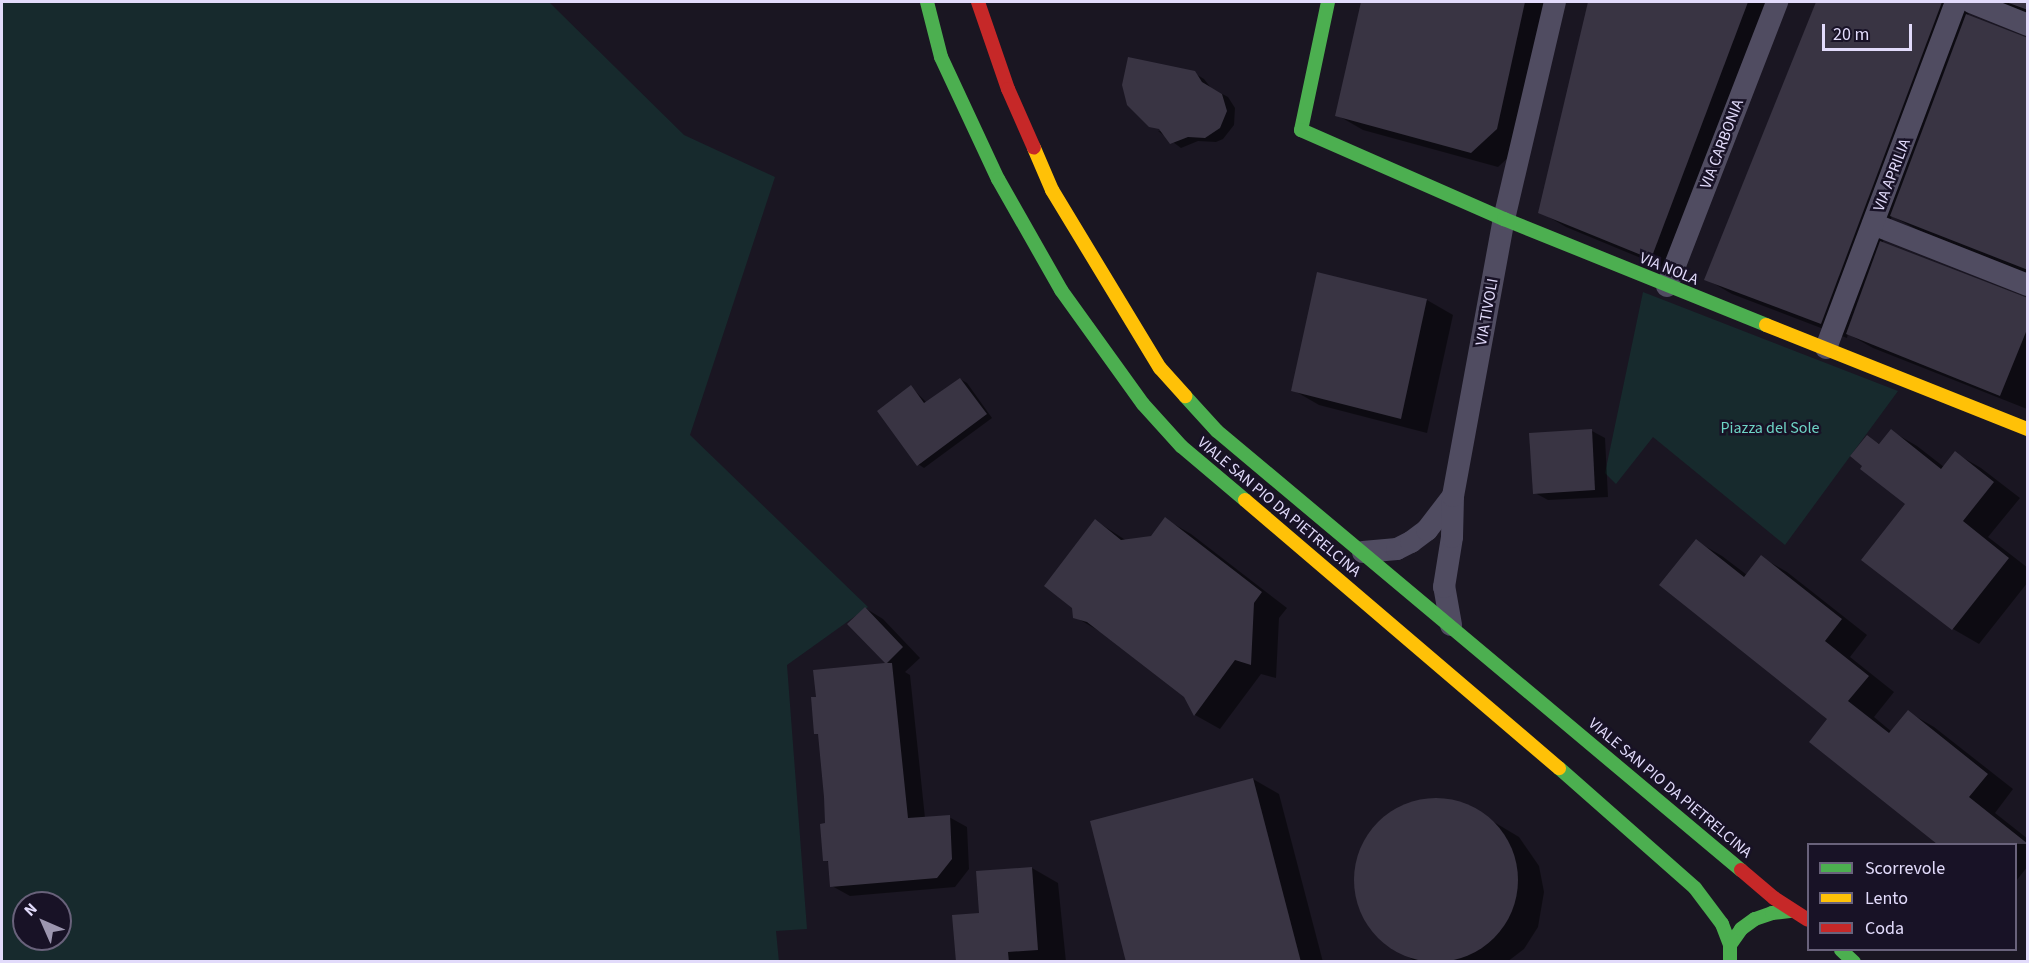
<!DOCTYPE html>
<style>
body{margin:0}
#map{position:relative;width:2029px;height:963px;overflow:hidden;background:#1a1622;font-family:"Source Sans 3",sans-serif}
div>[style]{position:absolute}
.green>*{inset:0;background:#172a2d}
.shadow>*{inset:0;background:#0007}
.building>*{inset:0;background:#393443}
.round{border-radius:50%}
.street>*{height:22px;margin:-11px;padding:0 11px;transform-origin:11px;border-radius:11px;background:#504c61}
.fast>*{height:14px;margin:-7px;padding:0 7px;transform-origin:7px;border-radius:7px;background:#4caf50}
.slow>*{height:14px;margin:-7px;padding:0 7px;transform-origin:7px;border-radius:7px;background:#ffc107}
.jam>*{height:14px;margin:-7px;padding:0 7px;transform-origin:7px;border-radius:7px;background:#c62828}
span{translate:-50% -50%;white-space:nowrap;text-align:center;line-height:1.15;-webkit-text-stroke:5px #181226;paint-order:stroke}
.street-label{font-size:16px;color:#e2dbfb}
.park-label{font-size:16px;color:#6ed4c5}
.frame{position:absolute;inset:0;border:3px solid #e2dbfb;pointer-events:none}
.legend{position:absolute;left:1807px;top:843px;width:210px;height:108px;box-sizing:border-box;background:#181226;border:2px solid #69627b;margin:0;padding:8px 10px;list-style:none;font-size:18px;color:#e2dbfb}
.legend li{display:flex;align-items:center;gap:12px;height:30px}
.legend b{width:30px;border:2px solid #69627b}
.north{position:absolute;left:12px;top:891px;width:60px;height:60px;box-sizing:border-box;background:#181226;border:2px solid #69627b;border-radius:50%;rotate:315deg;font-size:16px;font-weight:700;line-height:24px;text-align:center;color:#e2dbfb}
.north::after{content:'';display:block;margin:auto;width:21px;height:27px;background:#9c96af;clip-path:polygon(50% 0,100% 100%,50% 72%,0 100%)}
.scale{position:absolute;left:1822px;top:24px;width:90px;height:27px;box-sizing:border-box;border:3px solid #e2dbfb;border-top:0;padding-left:8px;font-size:18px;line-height:21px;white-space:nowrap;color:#e2dbfb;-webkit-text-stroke:4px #181226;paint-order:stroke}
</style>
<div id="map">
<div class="green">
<div style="clip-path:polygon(evenodd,2px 2px,549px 2px,684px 135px,775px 177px,690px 435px,868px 607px,787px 665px,807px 929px,776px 931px,779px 962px,2px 962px,2px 2px,24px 903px,60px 903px,60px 939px,24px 939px,24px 903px)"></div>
<div style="clip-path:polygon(1643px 292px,1898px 391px,1785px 545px,1653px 437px,1616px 484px,1605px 473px)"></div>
</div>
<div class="shadow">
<div style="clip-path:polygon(1363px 2px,1543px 2px,1553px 7px,1523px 144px,1498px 167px,1363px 130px,1337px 115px)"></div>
<div style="clip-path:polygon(1693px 2px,1779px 2px,1677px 273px,1566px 227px,1540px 212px,1700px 4px)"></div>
<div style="clip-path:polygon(1817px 2px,2028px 2px,2028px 14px,1969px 12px,1967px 17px,2028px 39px,2028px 274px,1918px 230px,1892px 216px,1882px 244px,2028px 298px,2027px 409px,1873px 348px,1848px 334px,1847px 338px,1732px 294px,1706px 279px)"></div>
<div style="clip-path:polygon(1194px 73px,1204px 79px,1211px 88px,1228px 97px,1235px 108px,1234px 125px,1223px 139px,1216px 142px,1198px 141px,1181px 148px,1158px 131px,1166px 132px)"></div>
<div style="clip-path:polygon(1427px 300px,1453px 315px,1427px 433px,1319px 405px,1293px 390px)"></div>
<div style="clip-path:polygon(960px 379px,967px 383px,992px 418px,924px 468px,918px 464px,911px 387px,927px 403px)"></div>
<div style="clip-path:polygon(1592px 431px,1605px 438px,1608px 497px,1548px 500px,1535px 493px)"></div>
<div style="clip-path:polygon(1891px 431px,1917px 446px,1944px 467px,1955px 453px,1981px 468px,2020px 498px,1988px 537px,2028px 568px,2028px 582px,1979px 644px,1953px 629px,1863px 560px,1907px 504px,1867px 437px,1880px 444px)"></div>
<div style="clip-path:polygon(1165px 519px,1191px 534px,1287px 608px,1279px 618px,1276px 678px,1261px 674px,1220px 729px,1195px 715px,1185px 696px,1101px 632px,1075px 617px,1096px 521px,1127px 541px,1152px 537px)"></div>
<div style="clip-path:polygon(1696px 541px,1722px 556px,1747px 575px,1761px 557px,1787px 572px,1867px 635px,1850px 657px,1894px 692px,1874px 717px,1892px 732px,1908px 712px,1934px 727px,2013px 789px,1995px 813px,2028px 839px,2028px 866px,2016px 881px,2016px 844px,1940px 844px,1811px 742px,1829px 719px)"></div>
<div style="clip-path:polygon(865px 608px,883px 619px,920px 658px,905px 672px,910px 675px,925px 818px,949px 817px,967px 827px,969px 869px,955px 887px,850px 896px,832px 886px,830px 863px,825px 860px,827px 825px,820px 736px,816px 733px,818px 698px,888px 665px,849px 624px)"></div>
<div style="clip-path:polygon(1253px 779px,1279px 794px,1323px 962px,1128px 962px)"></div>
<div style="clip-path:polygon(1436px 799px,1462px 803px,1519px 837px,1539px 866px,1544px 892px,1538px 927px,1524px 949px,1507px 962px,1416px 962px,1378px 936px,1363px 915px,1355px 881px,1362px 846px,1380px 822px,1410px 803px)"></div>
<div style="clip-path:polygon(1032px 868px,1058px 883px,1066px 962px,958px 962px,981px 915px)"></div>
</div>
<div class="building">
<div style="clip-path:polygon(1361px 2px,1525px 2px,1497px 129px,1471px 153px,1335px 116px)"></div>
<div style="clip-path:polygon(1588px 2px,1748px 2px,1651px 259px,1538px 213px)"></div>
<div style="clip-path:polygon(1816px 2px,1942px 2px,1821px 324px,1704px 280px)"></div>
<div style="clip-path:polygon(2006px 2px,2028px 2px,2028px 10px)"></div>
<div style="clip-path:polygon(1966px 14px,2028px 38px,2028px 270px,1890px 216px)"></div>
<div style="clip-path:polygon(1128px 57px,1195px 71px,1202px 82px,1222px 94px,1227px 111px,1220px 128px,1205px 138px,1188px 137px,1170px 144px,1159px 129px,1149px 127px,1127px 105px,1122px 85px)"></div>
<div style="clip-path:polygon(1880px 241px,2028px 298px,2028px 327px,2000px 396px,1846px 334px)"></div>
<div style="clip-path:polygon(1317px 272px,1427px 299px,1401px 419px,1291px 391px)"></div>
<div style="clip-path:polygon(960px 378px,987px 414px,917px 466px,877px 411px,911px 385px,924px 403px)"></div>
<div style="clip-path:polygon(1592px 429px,1595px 490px,1533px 494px,1529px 433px)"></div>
<div style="clip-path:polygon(1891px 429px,1941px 469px,1955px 451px,1994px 482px,1963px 521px,2009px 558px,1952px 630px,1861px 560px,1905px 504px,1860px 469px,1862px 466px,1850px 456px,1867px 435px,1879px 444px)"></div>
<div style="clip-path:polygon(1165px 517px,1262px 592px,1254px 603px,1251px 665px,1235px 660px,1194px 716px,1184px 697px,1087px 622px,1073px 618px,1072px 608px,1044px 586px,1095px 519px,1121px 540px,1151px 536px)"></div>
<div style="clip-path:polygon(1696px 539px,1744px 577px,1761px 555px,1842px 619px,1825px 641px,1869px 676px,1848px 701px,1889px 733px,1908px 710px,1988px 774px,1969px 797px,2028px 844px,1937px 844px,1809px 742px,1827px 719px,1659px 585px)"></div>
<div style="clip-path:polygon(865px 607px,903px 647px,887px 663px,892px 663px,908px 818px,950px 815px,952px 859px,937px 878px,830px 887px,828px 861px,823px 861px,820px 824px,825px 823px,824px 797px,818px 734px,814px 734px,811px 697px,816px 697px,813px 670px,885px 663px,847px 624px)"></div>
<div style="clip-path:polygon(1253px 778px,1301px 962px,1126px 962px,1090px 821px)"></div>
<div class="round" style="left:1354px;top:798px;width:164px;height:164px"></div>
<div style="clip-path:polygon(1032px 867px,1038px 950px,1008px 952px,1009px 962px,956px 962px,952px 915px,979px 913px,976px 871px)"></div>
</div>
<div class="street">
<div style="left:1971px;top:2px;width:61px;rotate:22deg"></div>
<div style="left:1873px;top:224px;width:167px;rotate:21.5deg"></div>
<div style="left:1667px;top:286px;width:305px;rotate:-68.8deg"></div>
<div style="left:1826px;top:348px;width:370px;rotate:-69.4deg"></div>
<div style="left:1363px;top:552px;width:34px;rotate:-5deg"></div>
<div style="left:1397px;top:549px;width:16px;rotate:-27deg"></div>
<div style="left:1411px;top:542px;width:20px;rotate:-37deg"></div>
<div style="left:1427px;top:530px;width:43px;rotate:-52.6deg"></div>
<div style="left:1451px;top:625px;width:39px;rotate:-100deg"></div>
<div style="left:1444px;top:587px;width:51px;rotate:-80.9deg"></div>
<div style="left:1452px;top:537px;width:41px;rotate:-88.6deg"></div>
<div style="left:1453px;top:496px;width:282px;rotate:-79.6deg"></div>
<div style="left:1504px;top:219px;width:223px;rotate:-76.8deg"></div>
</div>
<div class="fast">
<div style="left:927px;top:2px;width:57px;rotate:75.7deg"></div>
<div style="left:941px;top:57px;width:135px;rotate:65deg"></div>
<div style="left:998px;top:179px;width:128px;rotate:60.4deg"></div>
<div style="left:1061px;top:290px;width:140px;rotate:54.3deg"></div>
<div style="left:1143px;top:404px;width:57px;rotate:47.9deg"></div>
<div style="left:1181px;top:446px;width:84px;rotate:40.2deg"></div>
<div style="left:1328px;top:2px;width:131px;rotate:101.9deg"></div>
<div style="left:1301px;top:130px;width:222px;rotate:23.7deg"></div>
<div style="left:1504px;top:219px;width:283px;rotate:22deg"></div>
<div style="left:1185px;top:396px;width:47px;rotate:47.6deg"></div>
<div style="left:1217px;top:431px;width:684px;rotate:39.96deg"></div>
<div style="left:1559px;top:768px;width:181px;rotate:41.4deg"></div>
<div style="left:1695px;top:888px;width:45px;rotate:53.1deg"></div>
<div style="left:1722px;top:924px;width:22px;rotate:69deg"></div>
<div style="left:1730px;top:945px;width:17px;rotate:90deg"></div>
<div style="left:1730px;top:945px;width:19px;rotate:-55deg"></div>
<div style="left:1741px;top:929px;width:17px;rotate:-36deg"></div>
<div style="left:1755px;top:919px;width:18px;rotate:-19deg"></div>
<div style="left:1772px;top:913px;width:20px;rotate:-6deg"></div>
<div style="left:1841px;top:950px;width:18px;rotate:43deg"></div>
</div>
<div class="slow">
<div style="left:1034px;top:148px;width:46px;rotate:66.8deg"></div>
<div style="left:1052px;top:190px;width:208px;rotate:58.8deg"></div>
<div style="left:1160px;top:368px;width:38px;rotate:48deg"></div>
<div style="left:1766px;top:325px;width:282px;rotate:21.7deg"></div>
<div style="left:1245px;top:500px;width:413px;rotate:40.5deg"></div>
</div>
<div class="jam">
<div style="left:978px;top:2px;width:92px;rotate:71deg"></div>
<div style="left:1008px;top:89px;width:64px;rotate:66.2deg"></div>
<div style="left:1741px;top:870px;width:43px;rotate:40.3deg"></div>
<div style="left:1774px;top:898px;width:40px;rotate:32.9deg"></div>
</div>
<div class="street-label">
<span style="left:1722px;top:144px;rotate:-69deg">VIA CARBONIA</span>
<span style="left:1892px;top:175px;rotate:-69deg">VIA APRILIA</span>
<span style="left:1669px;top:269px;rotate:22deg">VIA NOLA</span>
<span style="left:1487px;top:312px;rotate:-80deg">VIA TIVOLI</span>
<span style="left:1279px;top:507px;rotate:40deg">VIALE SAN PIO DA PIETRELCINA</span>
<span style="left:1670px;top:788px;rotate:40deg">VIALE SAN PIO DA PIETRELCINA</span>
</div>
<div class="park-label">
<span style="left:1770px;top:428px">Piazza del Sole</span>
</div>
<div class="frame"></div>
<ul class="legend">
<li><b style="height:8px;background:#4caf50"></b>Scorrevole</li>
<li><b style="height:8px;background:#ffc107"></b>Lento</li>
<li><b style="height:8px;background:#c62828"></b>Coda</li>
</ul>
<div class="north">N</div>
<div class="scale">20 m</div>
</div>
